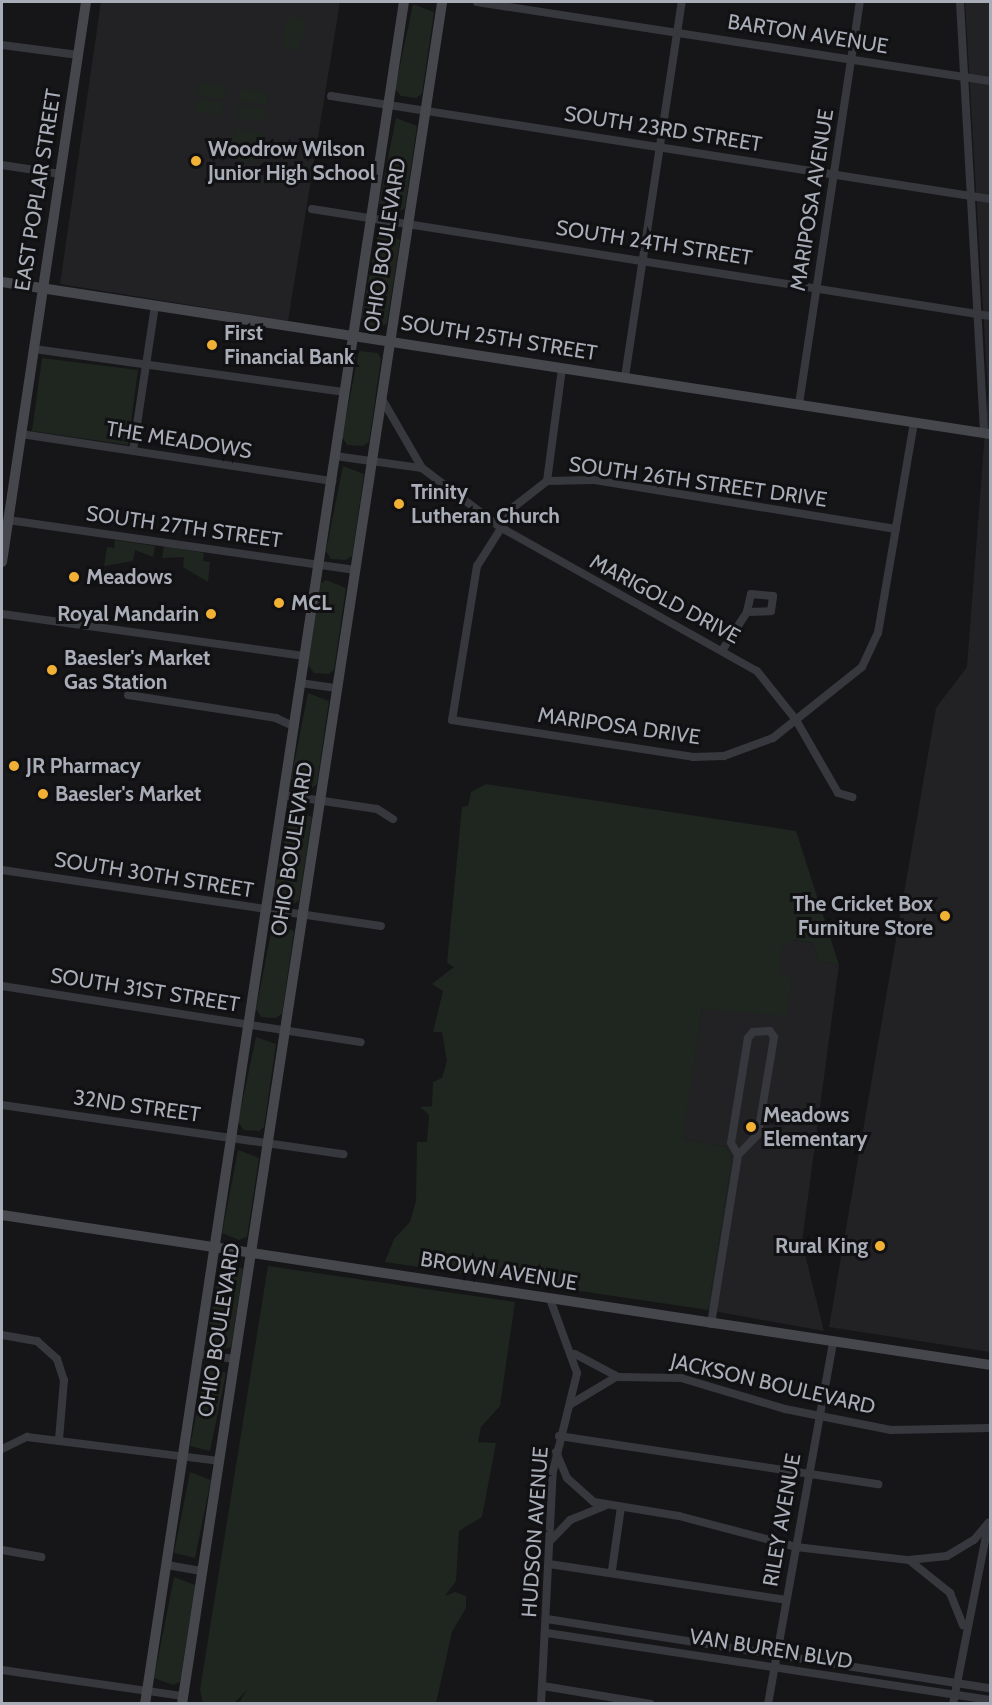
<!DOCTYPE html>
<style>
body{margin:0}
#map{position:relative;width:992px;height:1705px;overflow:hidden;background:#161618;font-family:Cabin,sans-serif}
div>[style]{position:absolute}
.built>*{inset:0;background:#222225}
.green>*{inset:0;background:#1e261f}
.street>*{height:8px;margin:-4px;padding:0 4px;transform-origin:4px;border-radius:4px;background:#37383d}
.secondary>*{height:10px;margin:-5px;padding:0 5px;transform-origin:5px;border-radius:5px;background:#45474d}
.dots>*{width:16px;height:16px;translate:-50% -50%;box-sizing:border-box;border:3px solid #111113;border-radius:50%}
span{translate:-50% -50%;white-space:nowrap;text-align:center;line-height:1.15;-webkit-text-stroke:6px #111113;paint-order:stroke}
.street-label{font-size:21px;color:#a8adb8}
.poi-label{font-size:21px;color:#a8adb8;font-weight:700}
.left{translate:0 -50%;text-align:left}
.right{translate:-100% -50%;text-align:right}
.frame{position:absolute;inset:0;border:3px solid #a8adb8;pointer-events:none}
</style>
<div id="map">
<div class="built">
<div style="clip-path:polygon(101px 2px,340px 2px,288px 321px,60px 284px)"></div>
<div style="clip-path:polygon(965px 2px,990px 2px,990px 1352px,829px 1327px,936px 708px,967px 667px,988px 392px)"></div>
<div style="clip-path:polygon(694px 926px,813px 943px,818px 961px,839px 965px,802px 1242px,824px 1331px,708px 1310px,732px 1159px,726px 1147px,682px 1139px,702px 1009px)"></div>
</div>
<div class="green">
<div style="clip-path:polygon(413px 4px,434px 12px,422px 94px,416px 98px,401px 96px,395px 89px)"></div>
<div style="clip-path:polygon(287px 16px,303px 18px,306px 37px,300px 37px,298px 51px,282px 49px)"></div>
<div style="clip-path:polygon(199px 82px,227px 86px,225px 99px,197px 95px)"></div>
<div style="clip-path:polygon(241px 88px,268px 93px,266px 105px,239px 101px)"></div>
<div style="clip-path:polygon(197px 99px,224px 103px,222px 116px,195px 112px)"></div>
<div style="clip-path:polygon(238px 105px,266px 110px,264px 122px,237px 118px)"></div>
<div style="clip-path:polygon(396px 118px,417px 126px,405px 208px,399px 212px,384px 210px,379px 203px)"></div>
<div style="clip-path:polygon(235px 129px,262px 133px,260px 146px,233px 142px)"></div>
<div style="clip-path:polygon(232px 146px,259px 150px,257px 163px,230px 158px)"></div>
<div style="clip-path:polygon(378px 232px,400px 240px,387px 323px,381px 327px,366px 325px,361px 317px)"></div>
<div style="clip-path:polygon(359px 351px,378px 353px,381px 359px,369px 442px,363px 446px,347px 445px,342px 437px)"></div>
<div style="clip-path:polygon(42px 358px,138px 370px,128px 445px,32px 431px)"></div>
<div style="clip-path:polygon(343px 466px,364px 474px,352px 556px,346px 560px,331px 559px,326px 551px)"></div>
<div style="clip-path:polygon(115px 540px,155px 546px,153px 557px,135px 550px,133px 561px,104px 566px,107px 547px,114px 548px)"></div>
<div style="clip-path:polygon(164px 546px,204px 553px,203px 561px,210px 562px,208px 582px,183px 567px,184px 557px,162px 558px)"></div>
<div style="clip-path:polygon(326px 580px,346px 588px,334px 670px,329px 674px,314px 673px,308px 665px,321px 583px)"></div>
<div style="clip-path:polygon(308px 693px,329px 701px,317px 784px,312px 788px,296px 787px,291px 779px)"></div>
<div style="clip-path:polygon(486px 784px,796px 831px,839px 965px,818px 961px,813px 943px,794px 940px,782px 948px,779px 970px,792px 979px,787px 1016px,702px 1009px,683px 1139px,726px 1147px,732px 1159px,708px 1310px,385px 1262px,394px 1239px,410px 1222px,416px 1201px,417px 1142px,427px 1142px,429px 1115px,420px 1107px,432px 1106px,433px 1082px,442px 1078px,447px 1061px,442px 1032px,433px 1032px,443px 991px,432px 984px,454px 967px,447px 963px,462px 807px,468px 806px,471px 792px)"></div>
<div style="clip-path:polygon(291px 809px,312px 817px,299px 900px,294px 904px,279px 903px,273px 895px)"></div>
<div style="clip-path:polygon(273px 923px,294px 931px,282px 1014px,276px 1018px,261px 1017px,256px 1009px)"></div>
<div style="clip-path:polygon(256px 1037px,276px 1044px,264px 1127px,259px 1131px,244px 1130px,238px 1122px)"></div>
<div style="clip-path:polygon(238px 1150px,259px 1158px,247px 1237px,239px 1240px,222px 1233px)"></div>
<div style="clip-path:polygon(222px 1261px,243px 1269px,231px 1347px,222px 1349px,205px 1344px)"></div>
<div style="clip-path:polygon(268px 1266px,515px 1302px,500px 1406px,481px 1427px,478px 1442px,496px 1443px,482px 1517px,459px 1531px,456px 1581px,445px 1596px,455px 1592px,466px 1596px,466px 1608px,452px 1632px,436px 1703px,239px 1703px,247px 1690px,234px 1703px,203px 1703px,200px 1690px)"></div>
<div style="clip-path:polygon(206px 1365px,226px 1373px,210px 1451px,190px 1446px)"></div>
<div style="clip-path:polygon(190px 1472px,211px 1480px,195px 1558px,174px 1553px)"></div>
<div style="clip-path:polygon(174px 1577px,195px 1585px,180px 1682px,173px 1685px,154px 1678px)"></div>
</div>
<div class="street">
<div style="left:477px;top:2px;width:519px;rotate:8.75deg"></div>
<div style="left:960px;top:2px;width:432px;rotate:86.8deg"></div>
<div style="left:2px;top:45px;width:77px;rotate:7.5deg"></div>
<div style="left:331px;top:96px;width:667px;rotate:8.88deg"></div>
<div style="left:2px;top:165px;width:59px;rotate:8.8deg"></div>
<div style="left:312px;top:209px;width:686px;rotate:8.97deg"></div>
<div style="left:34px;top:349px;width:314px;rotate:7.9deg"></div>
<div style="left:625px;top:377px;width:379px;rotate:-81.4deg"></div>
<div style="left:382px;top:399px;width:80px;rotate:59.9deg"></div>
<div style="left:422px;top:468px;width:98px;rotate:37.1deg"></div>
<div style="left:500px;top:527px;width:295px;rotate:29.3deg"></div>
<div style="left:757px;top:671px;width:63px;rotate:51.5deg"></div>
<div style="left:796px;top:720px;width:84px;rotate:60.1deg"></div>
<div style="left:838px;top:793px;width:15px;rotate:16deg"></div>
<div style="left:799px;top:404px;width:407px;rotate:-81.4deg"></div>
<div style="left:21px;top:434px;width:315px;rotate:8.6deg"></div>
<div style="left:133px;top:451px;width:147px;rotate:-81.4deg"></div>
<div style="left:335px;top:456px;width:88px;rotate:7.9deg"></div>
<div style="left:547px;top:481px;width:114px;rotate:-82.4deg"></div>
<div style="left:8px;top:520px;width:351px;rotate:8.2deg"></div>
<div style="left:896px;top:529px;width:307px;rotate:-170.8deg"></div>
<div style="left:593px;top:480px;width:46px;rotate:178.8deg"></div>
<div style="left:547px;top:481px;width:41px;rotate:142deg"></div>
<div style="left:515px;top:506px;width:71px;rotate:122.3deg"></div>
<div style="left:477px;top:566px;width:156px;rotate:99.2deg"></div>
<div style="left:452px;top:720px;width:244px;rotate:8.7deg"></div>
<div style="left:693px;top:757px;width:31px;rotate:-2deg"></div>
<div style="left:724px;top:756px;width:52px;rotate:-20.2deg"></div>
<div style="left:773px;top:738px;width:114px;rotate:-38.6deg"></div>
<div style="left:862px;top:667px;width:38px;rotate:-65deg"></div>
<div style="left:878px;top:633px;width:214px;rotate:-80.3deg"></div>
<div style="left:2px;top:614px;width:305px;rotate:7.9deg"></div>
<div style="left:723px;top:649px;width:44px;rotate:-57deg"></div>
<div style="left:747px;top:612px;width:24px;rotate:-2deg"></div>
<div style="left:771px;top:611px;width:15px;rotate:-82deg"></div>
<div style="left:773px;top:596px;width:22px;rotate:-175deg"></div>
<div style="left:751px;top:594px;width:18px;rotate:103deg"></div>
<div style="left:300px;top:683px;width:37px;rotate:8deg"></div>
<div style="left:128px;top:695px;width:150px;rotate:8.8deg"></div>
<div style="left:276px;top:718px;width:19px;rotate:25deg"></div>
<div style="left:283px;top:795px;width:95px;rotate:8.5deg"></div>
<div style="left:377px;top:809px;width:19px;rotate:32deg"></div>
<div style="left:2px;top:870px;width:383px;rotate:8.4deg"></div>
<div style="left:2px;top:986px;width:363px;rotate:8.9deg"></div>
<div style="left:2px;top:1105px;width:345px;rotate:8.2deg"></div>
<div style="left:711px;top:1324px;width:171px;rotate:-80.9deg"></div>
<div style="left:738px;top:1155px;width:29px;rotate:-46deg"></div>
<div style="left:758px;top:1134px;width:98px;rotate:-80.6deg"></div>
<div style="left:774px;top:1037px;width:7px;rotate:-124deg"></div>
<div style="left:770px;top:1031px;width:17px;rotate:177deg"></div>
<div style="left:753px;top:1032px;width:8px;rotate:130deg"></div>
<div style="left:748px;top:1038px;width:106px;rotate:99.2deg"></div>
<div style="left:731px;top:1143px;width:14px;rotate:60deg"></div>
<div style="left:2px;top:1335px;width:36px;rotate:10deg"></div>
<div style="left:37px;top:1341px;width:27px;rotate:42deg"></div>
<div style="left:57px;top:1359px;width:22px;rotate:72deg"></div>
<div style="left:64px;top:1380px;width:60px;rotate:94.8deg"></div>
<div style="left:199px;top:1354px;width:36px;rotate:8deg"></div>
<div style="left:575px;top:1354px;width:49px;rotate:28.1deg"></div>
<div style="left:618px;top:1377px;width:63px;rotate:0.9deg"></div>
<div style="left:681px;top:1378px;width:109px;rotate:16.6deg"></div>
<div style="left:785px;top:1409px;width:108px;rotate:11.2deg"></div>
<div style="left:891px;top:1430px;width:99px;rotate:-1.2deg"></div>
<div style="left:571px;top:1404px;width:52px;rotate:-31deg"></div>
<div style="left:559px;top:1436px;width:323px;rotate:8.6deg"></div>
<div style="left:2px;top:1449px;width:28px;rotate:-26deg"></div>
<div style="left:27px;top:1437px;width:193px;rotate:7.1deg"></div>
<div style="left:556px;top:1452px;width:28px;rotate:67deg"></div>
<div style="left:567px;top:1478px;width:36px;rotate:42deg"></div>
<div style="left:594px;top:1502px;width:86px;rotate:9.4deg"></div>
<div style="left:679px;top:1516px;width:121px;rotate:14.8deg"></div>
<div style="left:796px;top:1547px;width:114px;rotate:6.6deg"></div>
<div style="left:909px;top:1560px;width:38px;rotate:-6deg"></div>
<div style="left:947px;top:1556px;width:31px;rotate:-31deg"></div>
<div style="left:974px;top:1540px;width:23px;rotate:-50deg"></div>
<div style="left:550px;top:1541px;width:29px;rotate:-46deg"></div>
<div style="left:570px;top:1520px;width:37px;rotate:-22deg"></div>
<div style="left:2px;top:1550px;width:40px;rotate:10deg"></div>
<div style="left:909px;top:1560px;width:53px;rotate:38.8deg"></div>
<div style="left:950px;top:1593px;width:35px;rotate:68deg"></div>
<div style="left:549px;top:1564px;width:240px;rotate:8.6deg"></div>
<div style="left:167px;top:1565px;width:36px;rotate:10deg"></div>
<div style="left:612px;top:1570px;width:64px;rotate:-81.9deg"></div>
<div style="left:547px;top:1619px;width:448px;rotate:8.9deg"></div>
<div style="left:547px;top:1633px;width:448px;rotate:8.6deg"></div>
<div style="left:2px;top:1670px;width:183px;rotate:8.2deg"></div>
<div style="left:543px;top:1686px;width:109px;rotate:9.5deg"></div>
<div style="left:541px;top:1704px;width:233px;rotate:-87.1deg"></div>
<div style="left:553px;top:1471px;width:101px;rotate:-76.2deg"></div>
<div style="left:577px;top:1373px;width:79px;rotate:-110deg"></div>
<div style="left:768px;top:1704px;width:367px;rotate:-79.8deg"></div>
<div style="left:953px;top:1704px;width:182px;rotate:-78.9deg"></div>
</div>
<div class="secondary">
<div style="left:2px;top:282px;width:1000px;rotate:8.75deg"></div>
<div style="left:2px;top:562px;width:566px;rotate:-81.47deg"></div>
<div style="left:2px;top:1215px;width:999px;rotate:8.63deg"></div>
<div style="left:145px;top:1704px;width:1722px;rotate:-81.35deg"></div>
<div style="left:182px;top:1704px;width:1722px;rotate:-81.31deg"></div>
</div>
<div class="dots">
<div style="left:196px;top:161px;background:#f2b134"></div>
<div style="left:212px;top:345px;background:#f2b134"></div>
<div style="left:399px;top:504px;background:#f2b134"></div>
<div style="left:74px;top:577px;background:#f2b134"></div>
<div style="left:279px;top:603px;background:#f2b134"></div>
<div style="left:211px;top:614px;background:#f2b134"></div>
<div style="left:52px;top:670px;background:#f2b134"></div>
<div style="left:14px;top:766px;background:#f2b134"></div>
<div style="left:43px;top:794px;background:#f2b134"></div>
<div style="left:945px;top:916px;background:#f2b134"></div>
<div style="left:751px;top:1127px;background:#f2b134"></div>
<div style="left:880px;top:1246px;background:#f2b134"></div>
</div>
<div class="street-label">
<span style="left:808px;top:34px;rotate:9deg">BARTON AVENUE</span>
<span style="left:663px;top:129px;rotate:9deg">SOUTH 23RD STREET</span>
<span style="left:38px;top:190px;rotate:-81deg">EAST POPLAR STREET</span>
<span style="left:812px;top:200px;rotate:-81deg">MARIPOSA AVENUE</span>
<span style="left:654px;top:243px;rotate:9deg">SOUTH 24TH STREET</span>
<span style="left:385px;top:245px;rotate:-81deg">OHIO BOULEVARD</span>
<span style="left:499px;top:338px;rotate:9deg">SOUTH 25TH STREET</span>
<span style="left:179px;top:440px;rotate:9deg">THE MEADOWS</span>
<span style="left:698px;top:482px;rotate:8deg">SOUTH 26TH STREET DRIVE</span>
<span style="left:184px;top:527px;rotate:8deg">SOUTH 27TH STREET</span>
<span style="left:665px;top:599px;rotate:28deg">MARIGOLD DRIVE</span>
<span style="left:619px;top:726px;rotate:8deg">MARIPOSA DRIVE</span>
<span style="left:292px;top:849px;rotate:-81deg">OHIO BOULEVARD</span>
<span style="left:154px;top:875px;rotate:9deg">SOUTH 30TH STREET</span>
<span style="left:145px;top:990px;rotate:9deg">SOUTH 31ST STREET</span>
<span style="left:137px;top:1106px;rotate:8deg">32ND STREET</span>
<span style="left:499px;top:1271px;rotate:9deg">BROWN AVENUE</span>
<span style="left:219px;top:1330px;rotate:-81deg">OHIO BOULEVARD</span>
<span style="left:773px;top:1384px;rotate:13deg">JACKSON BOULEVARD</span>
<span style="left:782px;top:1520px;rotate:-80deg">RILEY AVENUE</span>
<span style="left:535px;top:1532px;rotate:-86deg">HUDSON AVENUE</span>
<span style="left:771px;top:1649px;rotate:9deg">VAN BUREN BLVD</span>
</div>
<div class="poi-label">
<span class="left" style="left:208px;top:161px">Woodrow Wilson<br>Junior High School</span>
<span class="left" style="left:224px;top:345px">First<br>Financial Bank</span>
<span class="left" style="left:411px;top:504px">Trinity<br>Lutheran Church</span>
<span class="left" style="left:86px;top:577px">Meadows</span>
<span class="left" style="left:291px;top:603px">MCL</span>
<span class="right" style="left:199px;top:614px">Royal Mandarin</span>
<span class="left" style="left:64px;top:670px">Baesler's Market<br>Gas Station</span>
<span class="left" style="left:26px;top:766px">JR Pharmacy</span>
<span class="left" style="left:55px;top:794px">Baesler's Market</span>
<span class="right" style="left:933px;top:916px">The Cricket Box<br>Furniture Store</span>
<span class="left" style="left:763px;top:1127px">Meadows<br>Elementary</span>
<span class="right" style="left:868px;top:1246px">Rural King</span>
</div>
<div class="frame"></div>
</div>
